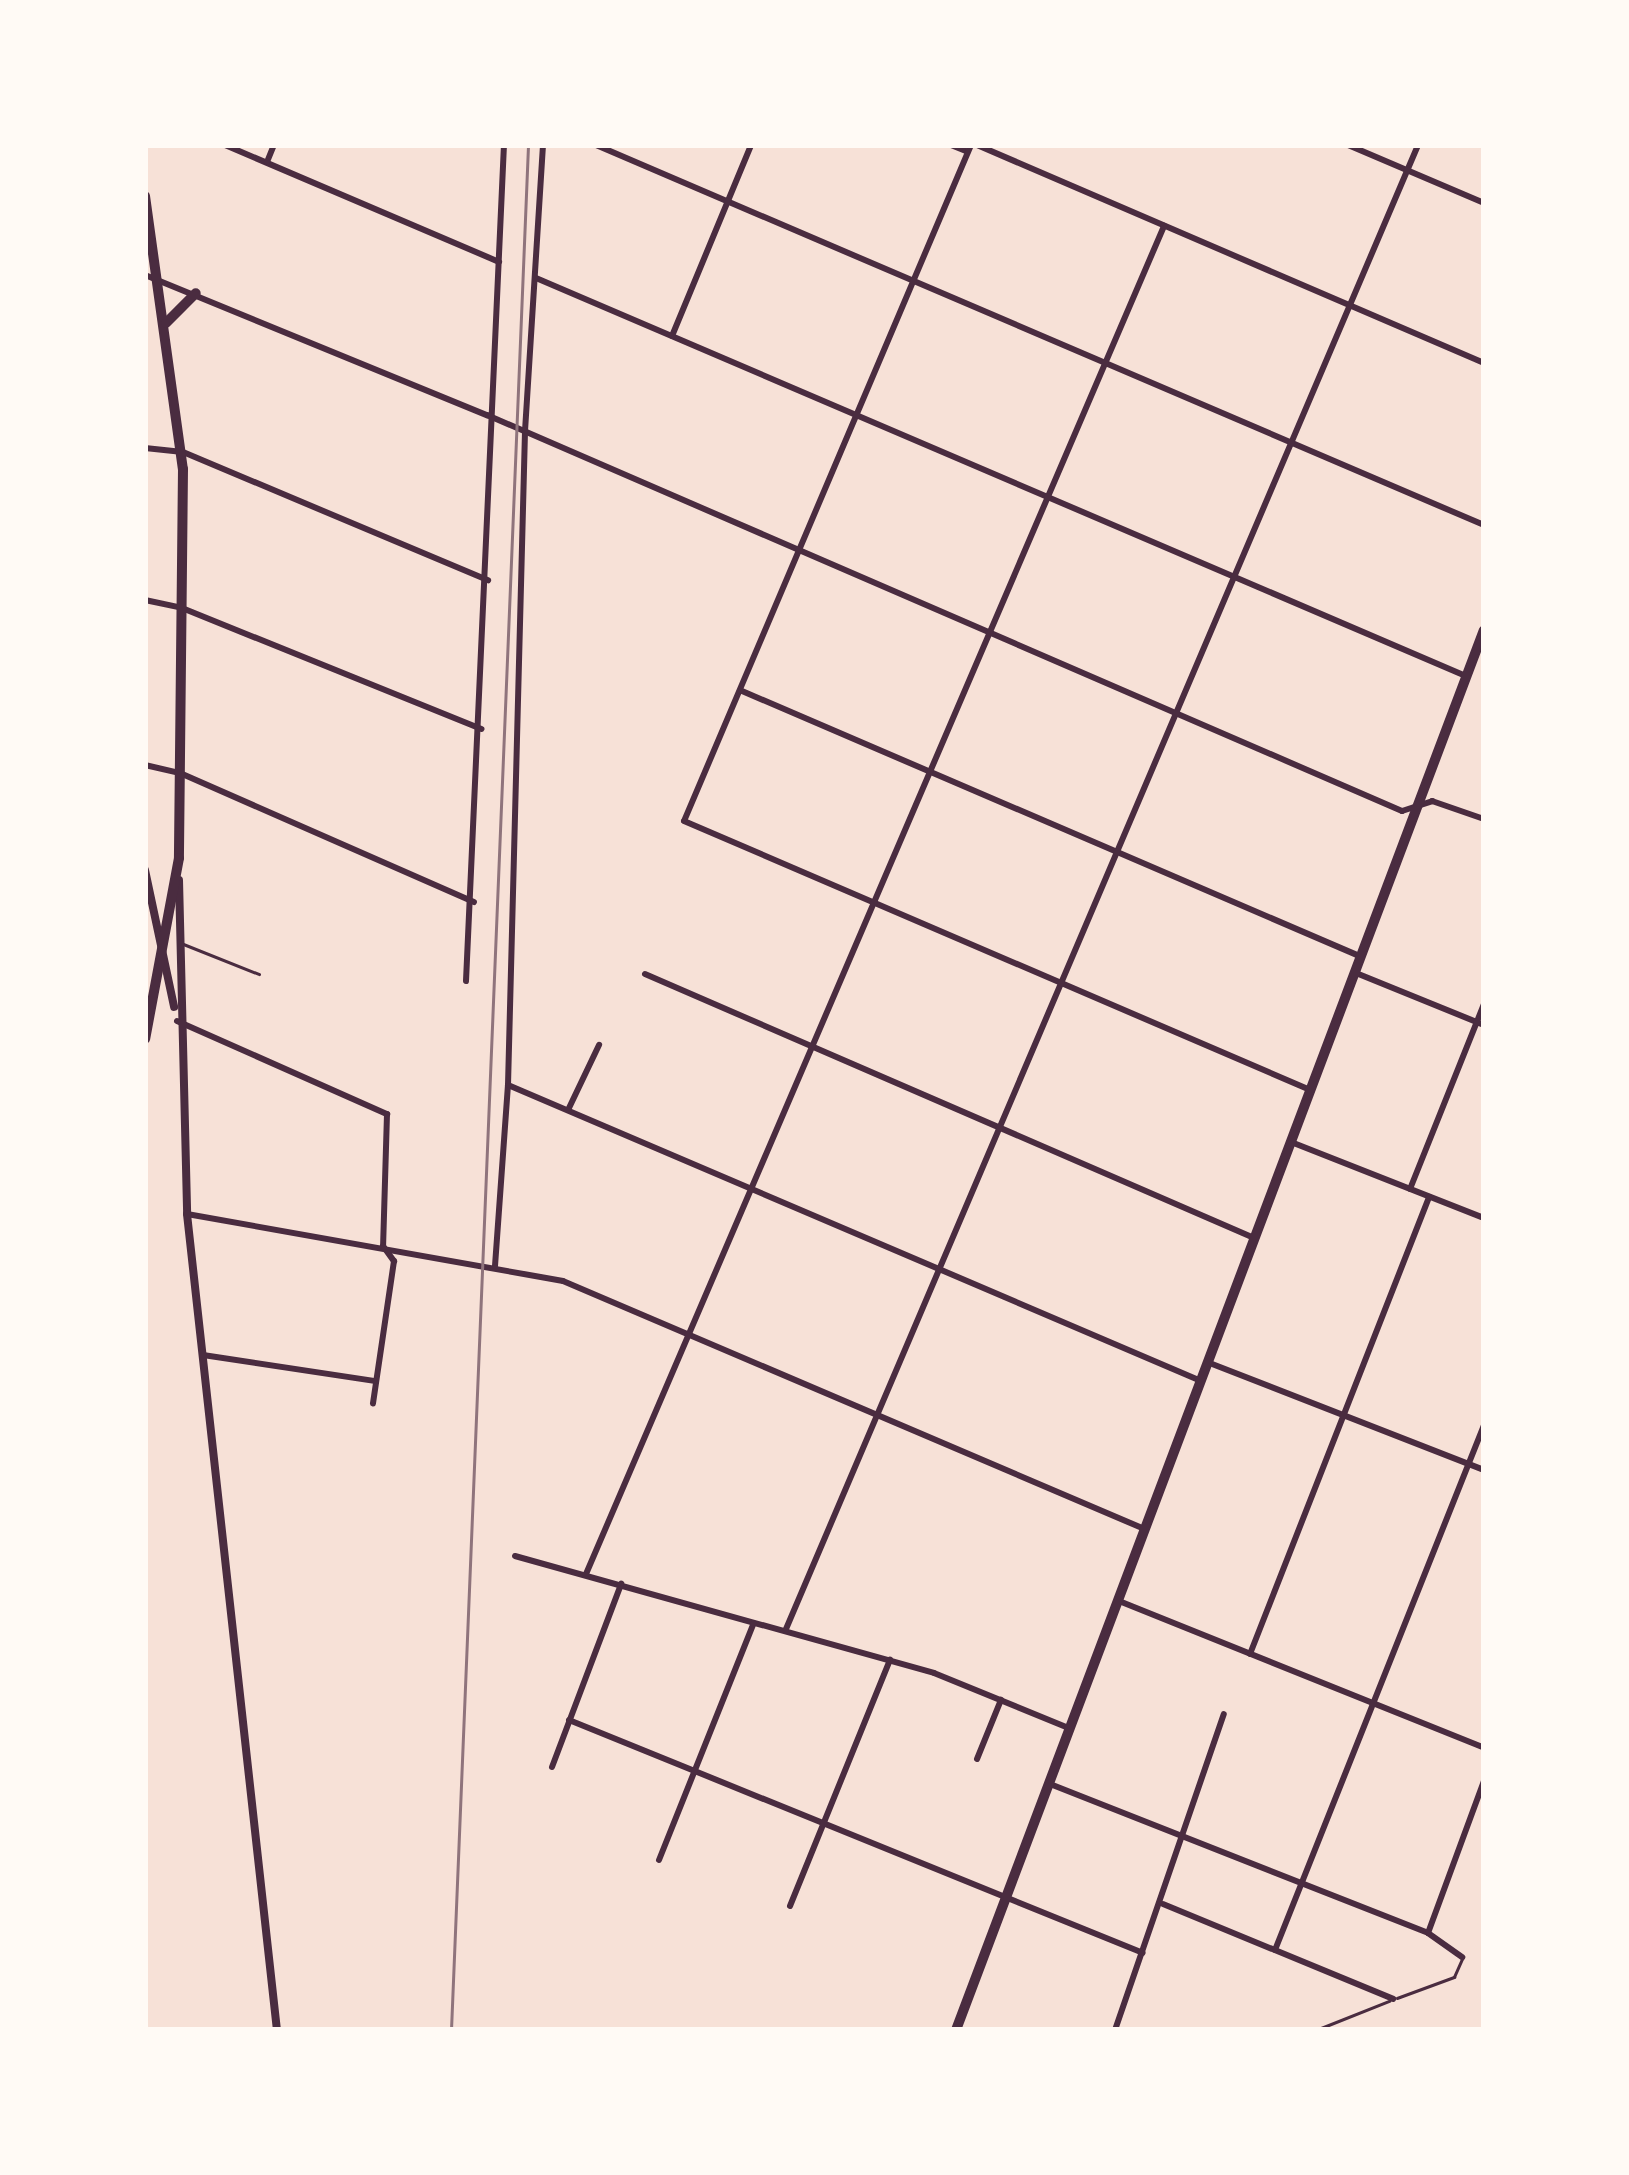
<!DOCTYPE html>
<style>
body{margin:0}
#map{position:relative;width:1629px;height:2175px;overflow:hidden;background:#f7e1d7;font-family:Figtree,sans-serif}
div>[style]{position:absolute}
.service>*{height:2.5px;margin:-1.25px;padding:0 1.25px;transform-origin:1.25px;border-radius:1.25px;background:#4a2c40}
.minor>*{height:6px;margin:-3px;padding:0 3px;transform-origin:3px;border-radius:3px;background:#4a2c40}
.tertiary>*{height:8px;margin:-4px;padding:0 4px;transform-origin:4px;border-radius:4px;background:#4a2c40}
.primary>*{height:10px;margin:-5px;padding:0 5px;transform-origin:5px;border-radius:5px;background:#4a2c40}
.rail>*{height:2.5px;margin:-1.25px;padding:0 1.25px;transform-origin:1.25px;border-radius:1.25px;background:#8f747c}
span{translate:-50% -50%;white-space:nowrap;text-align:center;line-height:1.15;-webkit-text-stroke:8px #fffaf5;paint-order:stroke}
.frame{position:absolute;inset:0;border:148px solid #fffaf5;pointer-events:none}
</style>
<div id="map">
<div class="service">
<div style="left:181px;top:943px;width:84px;rotate:21.7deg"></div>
<div style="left:1397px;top:1998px;width:61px;rotate:-20.2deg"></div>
<div style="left:1454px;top:1977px;width:20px;rotate:-66deg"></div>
<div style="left:1316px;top:2030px;width:79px;rotate:-21.7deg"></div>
</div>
<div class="minor">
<div style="left:225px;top:145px;width:298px;rotate:23.1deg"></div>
<div style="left:596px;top:145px;width:966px;rotate:23.17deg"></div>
<div style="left:951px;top:145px;width:18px;rotate:22deg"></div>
<div style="left:971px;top:145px;width:734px;rotate:113deg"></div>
<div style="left:684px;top:821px;width:679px;rotate:23.24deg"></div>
<div style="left:977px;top:145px;width:552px;rotate:23.27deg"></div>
<div style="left:1348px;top:145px;width:148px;rotate:23.1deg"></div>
<div style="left:267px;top:162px;width:18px;rotate:-68deg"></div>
<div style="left:145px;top:275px;width:370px;rotate:22.3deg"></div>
<div style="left:487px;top:415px;width:997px;rotate:23.4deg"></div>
<div style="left:1402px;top:811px;width:32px;rotate:-18deg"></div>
<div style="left:1432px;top:801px;width:55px;rotate:19.1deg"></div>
<div style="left:536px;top:278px;width:1012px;rotate:23.17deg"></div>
<div style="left:672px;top:336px;width:207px;rotate:-67.5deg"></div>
<div style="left:145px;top:448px;width:38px;rotate:6deg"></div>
<div style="left:183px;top:452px;width:331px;rotate:22.8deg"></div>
<div style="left:145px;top:600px;width:38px;rotate:12deg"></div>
<div style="left:182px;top:608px;width:323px;rotate:22deg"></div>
<div style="left:742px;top:691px;width:669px;rotate:23.23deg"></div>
<div style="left:145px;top:765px;width:36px;rotate:13deg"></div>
<div style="left:180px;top:773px;width:321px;rotate:23.7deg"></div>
<div style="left:1356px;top:973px;width:138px;rotate:22.1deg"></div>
<div style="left:645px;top:974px;width:662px;rotate:23.43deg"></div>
<div style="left:466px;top:981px;width:837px;rotate:-87.4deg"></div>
<div style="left:177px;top:1021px;width:230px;rotate:23.9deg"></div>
<div style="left:387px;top:1114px;width:132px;rotate:91.7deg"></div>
<div style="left:383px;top:1246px;width:19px;rotate:54deg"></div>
<div style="left:394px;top:1261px;width:144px;rotate:98.4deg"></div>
<div style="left:508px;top:1085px;width:751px;rotate:23.12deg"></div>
<div style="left:569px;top:1108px;width:70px;rotate:-64.5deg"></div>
<div style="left:1291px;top:1142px;width:207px;rotate:21.5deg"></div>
<div style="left:1410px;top:1189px;width:199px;rotate:-68.2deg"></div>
<div style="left:187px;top:1214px;width:382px;rotate:10.1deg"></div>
<div style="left:563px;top:1281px;width:629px;rotate:23.1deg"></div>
<div style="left:495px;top:1266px;width:181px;rotate:-85.9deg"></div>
<div style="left:508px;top:1085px;width:654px;rotate:-88.51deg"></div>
<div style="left:525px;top:431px;width:287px;rotate:-86.4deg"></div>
<div style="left:203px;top:1355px;width:173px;rotate:8.6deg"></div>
<div style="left:1207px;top:1362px;width:297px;rotate:21.3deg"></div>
<div style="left:515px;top:1556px;width:435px;rotate:15.6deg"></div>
<div style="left:934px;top:1673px;width:146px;rotate:22.2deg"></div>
<div style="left:586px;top:1574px;width:1467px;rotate:-66.79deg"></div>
<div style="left:1119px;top:1601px;width:393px;rotate:21.9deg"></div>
<div style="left:786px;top:1629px;width:1613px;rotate:-66.93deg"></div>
<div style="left:1250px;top:1654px;width:491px;rotate:-68.6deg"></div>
<div style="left:569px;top:1720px;width:619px;rotate:22.09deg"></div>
<div style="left:977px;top:1759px;width:64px;rotate:-67.9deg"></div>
<div style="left:552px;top:1767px;width:196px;rotate:-69.3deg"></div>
<div style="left:1050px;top:1784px;width:406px;rotate:21.5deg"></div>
<div style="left:1428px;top:1933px;width:42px;rotate:35.2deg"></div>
<div style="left:659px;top:1860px;width:255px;rotate:-68.2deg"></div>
<div style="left:1163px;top:1904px;width:249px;rotate:22.4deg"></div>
<div style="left:790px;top:1906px;width:266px;rotate:-67.9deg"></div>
<div style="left:1428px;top:1933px;width:162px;rotate:-69.8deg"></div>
<div style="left:1275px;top:1950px;width:565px;rotate:-68.29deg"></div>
<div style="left:1115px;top:2030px;width:334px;rotate:-71deg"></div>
</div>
<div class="tertiary">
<div style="left:145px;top:870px;width:140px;rotate:78deg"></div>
<div style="left:179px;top:880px;width:334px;rotate:88.6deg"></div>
<div style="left:187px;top:1214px;width:821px;rotate:83.71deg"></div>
</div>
<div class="primary">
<div style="left:145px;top:196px;width:276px;rotate:82.1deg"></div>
<div style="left:183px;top:469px;width:389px;rotate:90.6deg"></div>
<div style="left:179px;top:858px;width:184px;rotate:100.6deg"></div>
<div style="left:166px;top:323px;width:42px;rotate:-45deg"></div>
<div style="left:956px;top:2030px;width:1496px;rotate:-69.34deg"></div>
</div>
<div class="rail">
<div style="left:451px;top:2030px;width:1887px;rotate:-87.66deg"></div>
</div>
<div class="frame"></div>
</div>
